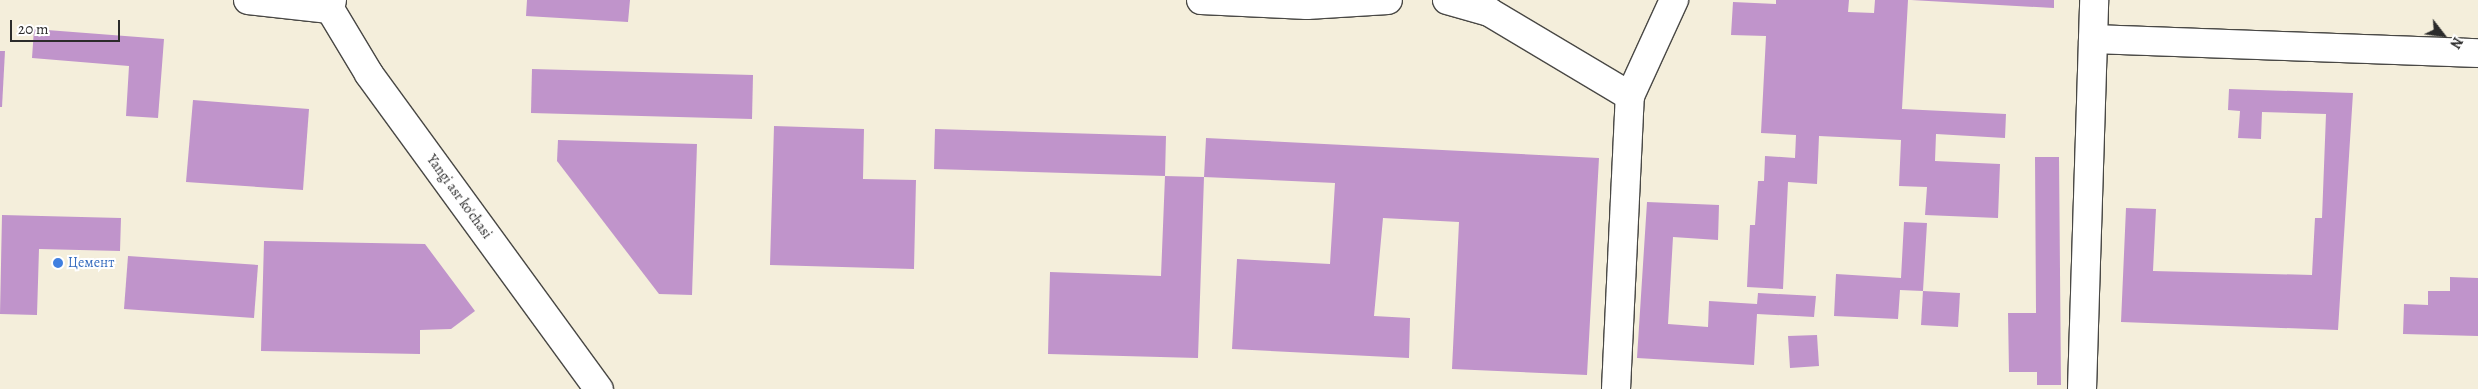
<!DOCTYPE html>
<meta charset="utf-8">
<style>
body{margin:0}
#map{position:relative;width:2478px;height:389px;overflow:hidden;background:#f4eedb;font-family:Alegreya,serif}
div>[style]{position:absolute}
.building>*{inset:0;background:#c094cb}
.roads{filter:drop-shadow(1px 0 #494845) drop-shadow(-1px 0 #494845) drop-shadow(0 1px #494845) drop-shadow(0 -1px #494845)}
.street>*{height:28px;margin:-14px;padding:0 14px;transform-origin:14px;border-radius:14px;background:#fff}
.dots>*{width:14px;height:14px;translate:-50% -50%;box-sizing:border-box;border:2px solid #fff;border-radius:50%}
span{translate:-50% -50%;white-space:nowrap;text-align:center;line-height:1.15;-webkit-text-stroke:4px #fff;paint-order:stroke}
.street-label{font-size:14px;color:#2b2b2b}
.shop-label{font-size:14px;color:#366cbe}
.left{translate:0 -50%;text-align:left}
.north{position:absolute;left:2418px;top:10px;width:50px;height:50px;-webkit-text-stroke:4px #fff;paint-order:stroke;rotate:120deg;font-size:14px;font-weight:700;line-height:20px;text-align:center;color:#2b2b2b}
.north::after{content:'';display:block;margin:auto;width:18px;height:22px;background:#2b2b2b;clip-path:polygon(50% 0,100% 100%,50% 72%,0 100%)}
.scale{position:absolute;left:10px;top:20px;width:110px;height:22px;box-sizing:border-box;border:2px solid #2b2b2b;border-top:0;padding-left:6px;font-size:15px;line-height:18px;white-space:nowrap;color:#2b2b2b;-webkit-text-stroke:4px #fff;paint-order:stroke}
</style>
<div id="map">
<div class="building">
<div style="clip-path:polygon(527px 0,630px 0,628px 22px,526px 16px)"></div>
<div style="clip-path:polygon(1776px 0,1849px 0,1848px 12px,1874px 13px,1875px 0,1908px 0,1902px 109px,2006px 114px,2005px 138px,1936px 134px,1935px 161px,2000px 164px,1998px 218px,1925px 215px,1927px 187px,1899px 186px,1901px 140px,1819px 136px,1817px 184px,1788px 182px,1783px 289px,1747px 287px,1750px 225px,1755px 225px,1758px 181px,1764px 181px,1765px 156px,1795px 158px,1796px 135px,1761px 133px,1766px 36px,1731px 35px,1733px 2px,1776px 4px)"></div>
<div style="clip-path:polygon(1911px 0,2054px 0,2054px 8px)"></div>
<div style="clip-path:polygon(34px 29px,164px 39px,158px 118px,126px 116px,129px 66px,32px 58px)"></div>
<div style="clip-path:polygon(0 51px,5px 51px,2px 107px,0 107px)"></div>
<div style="clip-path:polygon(532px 69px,753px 75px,752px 119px,531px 113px)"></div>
<div style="clip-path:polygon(2229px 89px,2353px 93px,2338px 330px,2121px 322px,2126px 208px,2156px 209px,2153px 271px,2312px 275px,2315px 218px,2322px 218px,2326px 114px,2262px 112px,2261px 139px,2238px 138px,2240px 111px,2228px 110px)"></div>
<div style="clip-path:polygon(193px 100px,309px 109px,303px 190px,186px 182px)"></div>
<div style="clip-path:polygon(774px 126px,864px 129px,863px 179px,916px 180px,914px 269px,770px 265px)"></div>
<div style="clip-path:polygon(935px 129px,1166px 136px,1165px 176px,1204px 177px,1198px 358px,1048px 354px,1050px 272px,1161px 276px,1165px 176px,934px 169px)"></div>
<div style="clip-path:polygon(1206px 138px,1599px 158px,1587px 375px,1452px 369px,1459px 222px,1383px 218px,1374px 316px,1410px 318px,1409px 358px,1232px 349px,1237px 259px,1330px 264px,1335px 183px,1204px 177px)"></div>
<div style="clip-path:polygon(558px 140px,697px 144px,692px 295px,659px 294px,557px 161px)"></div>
<div style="clip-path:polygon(2035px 157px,2059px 157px,2061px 385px,2037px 385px,2037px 372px,2009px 372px,2008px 313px,2036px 313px)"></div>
<div style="clip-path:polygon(1647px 202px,1719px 205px,1718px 240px,1673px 237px,1668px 324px,1708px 327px,1709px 301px,1757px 304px,1758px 293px,1816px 296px,1814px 317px,1757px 314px,1754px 365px,1637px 358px)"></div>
<div style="clip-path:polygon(2px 215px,121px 218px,120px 251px,39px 249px,37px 315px,0 314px)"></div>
<div style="clip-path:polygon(1904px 222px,1927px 223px,1923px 291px,1900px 290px,1898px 319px,1834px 316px,1836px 274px,1901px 278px)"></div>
<div style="clip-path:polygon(264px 241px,425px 244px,475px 311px,451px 329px,420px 330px,420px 354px,261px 351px)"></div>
<div style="clip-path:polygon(128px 256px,258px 265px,254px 318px,124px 309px)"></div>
<div style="clip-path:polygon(2450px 277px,2478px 278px,2478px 336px,2403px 334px,2404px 304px,2428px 305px,2428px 291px,2450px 291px)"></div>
<div style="clip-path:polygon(1923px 291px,1960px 293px,1958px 327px,1921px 325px)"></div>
<div style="clip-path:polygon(1817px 335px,1819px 366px,1790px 368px,1788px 336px)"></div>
</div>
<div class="roads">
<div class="street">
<div style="left:248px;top:0;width:82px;rotate:6.3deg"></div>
<div style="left:332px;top:0;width:9px;rotate:103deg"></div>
<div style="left:330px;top:9px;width:76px;rotate:59deg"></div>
<div style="left:369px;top:74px;width:390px;rotate:53.9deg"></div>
<div style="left:1201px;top:0;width:106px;rotate:2.7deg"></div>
<div style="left:1307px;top:5px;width:81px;rotate:-3.5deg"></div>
<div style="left:1447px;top:0;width:44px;rotate:15.9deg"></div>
<div style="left:1489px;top:12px;width:164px;rotate:30.8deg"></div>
<div style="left:2093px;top:39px;width:385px;rotate:2.1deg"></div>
<div style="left:1616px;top:389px;width:293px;rotate:-87.3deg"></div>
<div style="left:1630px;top:96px;width:106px;rotate:-65.4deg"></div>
<div style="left:2082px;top:389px;width:389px;rotate:-88.2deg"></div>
</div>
</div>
<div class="dots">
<div style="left:58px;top:263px;background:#3f7fe0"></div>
</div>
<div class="street-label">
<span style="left:459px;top:197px;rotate:54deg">Yangi asr ko'chasi</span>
</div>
<div class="shop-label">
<span class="left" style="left:68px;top:263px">Цемент</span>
</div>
<div class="north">N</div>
<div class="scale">20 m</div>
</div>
